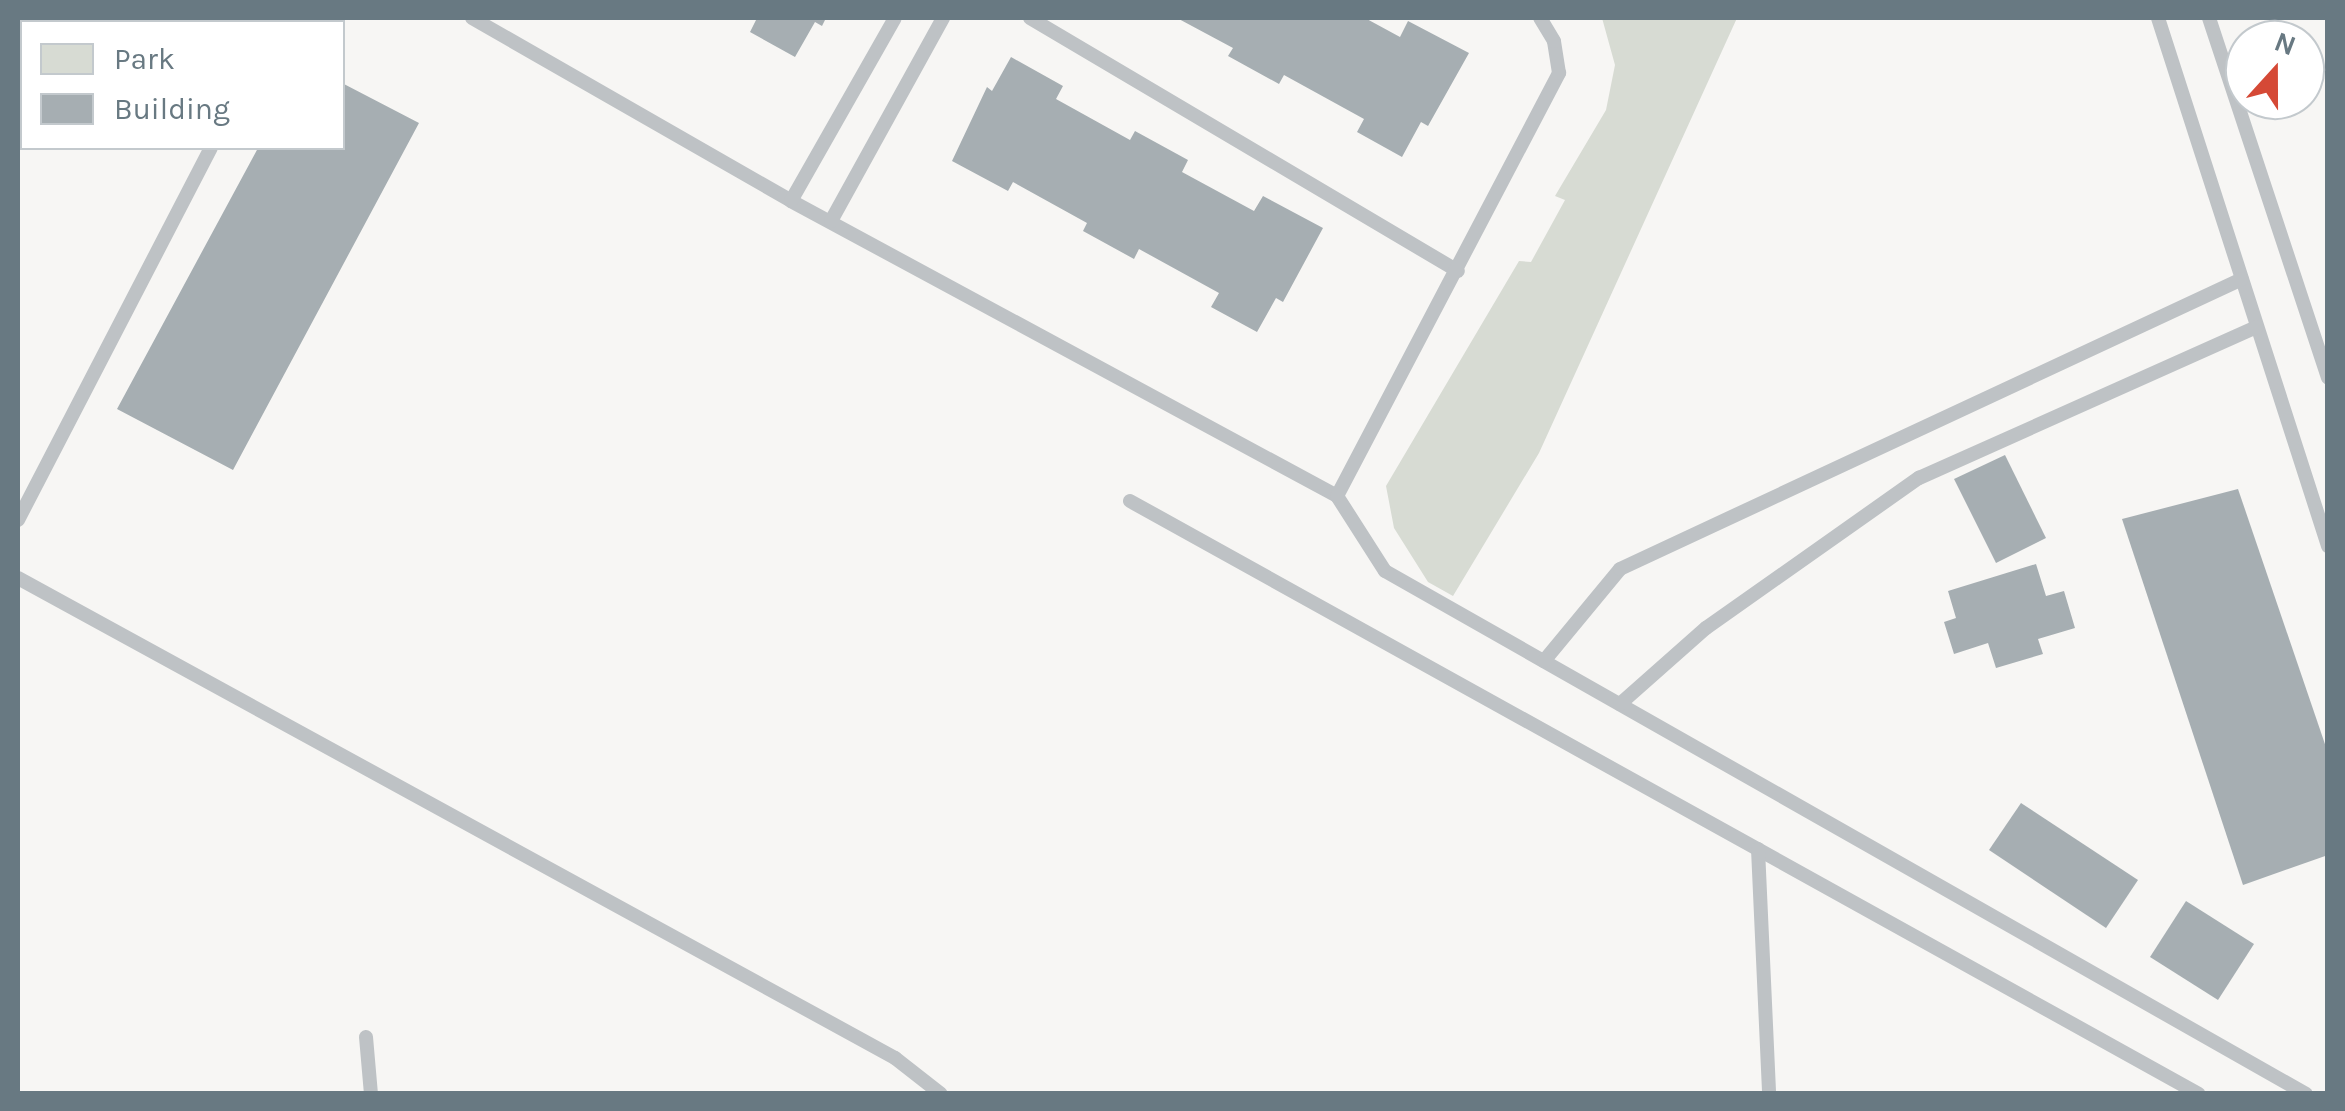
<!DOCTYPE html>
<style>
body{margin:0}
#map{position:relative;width:2345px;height:1111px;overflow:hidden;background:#f7f6f4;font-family:Karla,sans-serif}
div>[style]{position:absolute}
.green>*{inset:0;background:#d7dbd3}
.building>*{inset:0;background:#a6aeb2}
.service>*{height:14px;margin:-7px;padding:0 7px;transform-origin:7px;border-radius:7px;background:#bec2c5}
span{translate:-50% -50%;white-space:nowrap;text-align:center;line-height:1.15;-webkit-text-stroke:10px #fff;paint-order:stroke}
.frame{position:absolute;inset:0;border:20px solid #687982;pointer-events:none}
.legend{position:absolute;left:20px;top:20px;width:325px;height:130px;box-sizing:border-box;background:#fff;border:2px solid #c3c9cd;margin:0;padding:12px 18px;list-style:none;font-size:30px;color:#687982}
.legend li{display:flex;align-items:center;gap:20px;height:50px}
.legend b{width:50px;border:2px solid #c3c9cd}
.north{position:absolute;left:2225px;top:20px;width:100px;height:100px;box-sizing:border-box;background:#fff;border:2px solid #c3c9cd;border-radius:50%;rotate:21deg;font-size:28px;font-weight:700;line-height:40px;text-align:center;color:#687982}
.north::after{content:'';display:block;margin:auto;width:35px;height:45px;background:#d54936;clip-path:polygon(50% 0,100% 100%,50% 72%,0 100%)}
</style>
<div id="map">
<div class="green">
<div style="clip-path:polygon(1602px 18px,1737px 18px,1539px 453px,1453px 596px,1428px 582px,1394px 528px,1386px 486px,1519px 261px,1531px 262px,1565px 200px,1555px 196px,1606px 110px,1615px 65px)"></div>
</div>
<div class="building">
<div style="clip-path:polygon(757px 18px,826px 18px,822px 26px,815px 22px,795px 57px,750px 32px)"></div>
<div style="clip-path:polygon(1177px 18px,1365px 18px,1400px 37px,1408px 21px,1469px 53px,1428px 126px,1421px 122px,1402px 157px,1357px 132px,1364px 119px,1284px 75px,1279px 84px,1228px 56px,1233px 48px)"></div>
<div style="clip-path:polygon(1011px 57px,1063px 86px,1056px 99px,1130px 140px,1135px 131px,1188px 160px,1182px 172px,1254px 211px,1263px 196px,1323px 228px,1283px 302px,1276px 298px,1257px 332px,1211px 307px,1219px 293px,1139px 249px,1134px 259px,1083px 231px,1087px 223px,1013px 182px,1008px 191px,952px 161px,987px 87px,992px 91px)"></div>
<div style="clip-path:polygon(342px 83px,419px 123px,233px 470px,117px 409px,258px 148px,342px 148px)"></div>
<div style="clip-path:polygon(2005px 455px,2046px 538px,1996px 563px,1954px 479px)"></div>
<div style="clip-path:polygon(2238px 489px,2328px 753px,2328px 855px,2243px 885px,2122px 519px)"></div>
<div style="clip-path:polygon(2036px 564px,2046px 596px,2064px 591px,2075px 628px,2038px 639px,2043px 654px,1996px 668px,1988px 643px,1954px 654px,1944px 622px,1956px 618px,1948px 591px)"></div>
<div style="clip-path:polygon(2021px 803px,2138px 880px,2106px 928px,1989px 850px)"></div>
<div style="clip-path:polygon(2186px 901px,2254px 944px,2218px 1000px,2150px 957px)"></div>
</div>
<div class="service">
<div style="left:472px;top:18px;width:368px;rotate:29.8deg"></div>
<div style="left:791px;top:201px;width:621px;rotate:28.38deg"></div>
<div style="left:1337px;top:496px;width:89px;rotate:57.4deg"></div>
<div style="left:1385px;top:571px;width:1059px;rotate:29.59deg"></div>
<div style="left:1030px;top:18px;width:497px;rotate:30.6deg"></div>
<div style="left:2158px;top:18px;width:555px;rotate:72.15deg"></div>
<div style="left:2209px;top:18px;width:379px;rotate:71.7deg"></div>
<div style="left:276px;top:22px;width:4px;rotate:-63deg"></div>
<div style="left:791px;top:201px;width:210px;rotate:-60.4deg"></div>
<div style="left:831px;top:221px;width:232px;rotate:-61.1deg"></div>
<div style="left:1337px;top:496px;width:478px;rotate:-62.3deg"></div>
<div style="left:1559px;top:73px;width:32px;rotate:-99deg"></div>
<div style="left:1554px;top:41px;width:27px;rotate:-121deg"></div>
<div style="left:1130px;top:501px;width:1222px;rotate:29.02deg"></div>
<div style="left:18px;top:520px;width:419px;rotate:-62.6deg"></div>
<div style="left:18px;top:578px;width:1000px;rotate:28.69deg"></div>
<div style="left:895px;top:1058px;width:58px;rotate:38deg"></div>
<div style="left:1544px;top:661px;width:119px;rotate:-50.4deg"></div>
<div style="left:1620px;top:569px;width:686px;rotate:-25deg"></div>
<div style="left:1620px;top:704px;width:115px;rotate:-41.5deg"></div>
<div style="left:1706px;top:628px;width:261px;rotate:-35.2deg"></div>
<div style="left:1919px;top:478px;width:370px;rotate:-24.1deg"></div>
<div style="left:1758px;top:849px;width:245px;rotate:87.4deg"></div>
<div style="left:366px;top:1037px;width:57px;rotate:85deg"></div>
</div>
<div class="frame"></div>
<ul class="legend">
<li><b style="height:28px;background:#d7dbd3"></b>Park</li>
<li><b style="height:28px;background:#a6aeb2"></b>Building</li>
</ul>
<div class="north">N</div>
</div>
